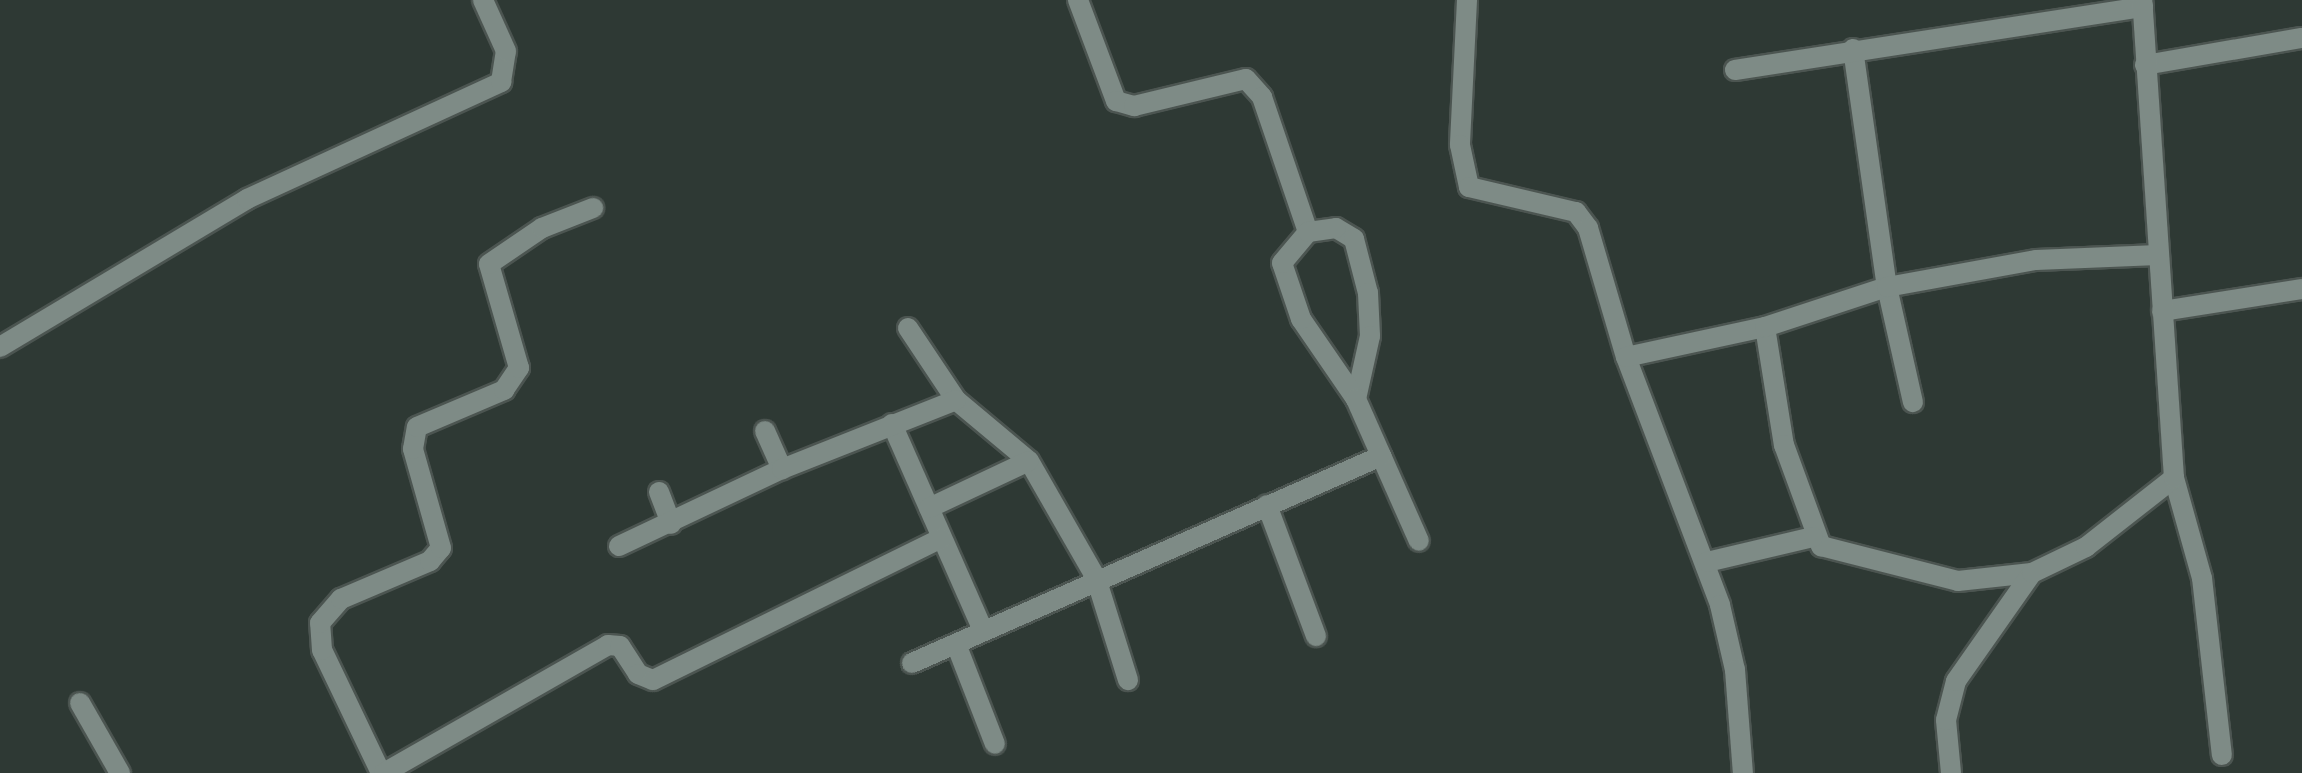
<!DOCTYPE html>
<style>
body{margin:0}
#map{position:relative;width:2302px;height:773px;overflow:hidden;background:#2e3934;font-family:"Libre Baskerville",serif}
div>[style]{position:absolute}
.roads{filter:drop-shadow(2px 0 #4c5551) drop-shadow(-2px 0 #4c5551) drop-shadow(0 2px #4c5551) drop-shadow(0 -2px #4c5551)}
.minor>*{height:20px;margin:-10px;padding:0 10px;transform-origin:10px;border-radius:10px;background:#7e8b86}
span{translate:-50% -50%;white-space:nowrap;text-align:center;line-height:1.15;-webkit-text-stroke:8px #2e3934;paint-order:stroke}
</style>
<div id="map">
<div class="roads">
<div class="minor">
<div style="left:1078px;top:0;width:108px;rotate:69.4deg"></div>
<div style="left:1116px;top:101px;width:19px;rotate:16deg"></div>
<div style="left:1134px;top:106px;width:115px;rotate:-13.6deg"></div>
<div style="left:1246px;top:79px;width:24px;rotate:48deg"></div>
<div style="left:1262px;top:97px;width:143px;rotate:71.2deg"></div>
<div style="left:1467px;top:0;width:145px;rotate:92.8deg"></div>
<div style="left:1460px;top:145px;width:43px;rotate:77.9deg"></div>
<div style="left:1469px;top:187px;width:110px;rotate:13.2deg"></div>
<div style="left:1576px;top:212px;width:20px;rotate:53deg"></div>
<div style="left:1588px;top:228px;width:134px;rotate:73.6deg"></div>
<div style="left:1626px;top:357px;width:265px;rotate:69.2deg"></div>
<div style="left:1720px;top:605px;width:67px;rotate:77deg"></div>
<div style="left:1735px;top:670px;width:103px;rotate:85.6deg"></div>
<div style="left:1853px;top:49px;width:240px;rotate:81.9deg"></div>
<div style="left:1887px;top:287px;width:118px;rotate:77.3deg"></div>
<div style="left:2145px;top:65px;width:159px;rotate:-9.8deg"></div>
<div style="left:1735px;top:70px;width:413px;rotate:-8.8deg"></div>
<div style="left:1336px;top:228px;width:21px;rotate:31deg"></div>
<div style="left:1354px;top:239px;width:56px;rotate:75.5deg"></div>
<div style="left:1368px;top:293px;width:43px;rotate:87.3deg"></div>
<div style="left:1370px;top:336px;width:65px;rotate:102.5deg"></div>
<div style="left:1356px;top:399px;width:97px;rotate:-124.5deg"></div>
<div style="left:1301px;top:319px;width:59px;rotate:-108.7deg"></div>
<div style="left:1282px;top:263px;width:40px;rotate:-50deg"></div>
<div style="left:1308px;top:232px;width:28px;rotate:-8deg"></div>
<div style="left:2162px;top:311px;width:142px;rotate:-8.9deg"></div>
<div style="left:1765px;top:327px;width:120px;rotate:80.9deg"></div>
<div style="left:1784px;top:445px;width:108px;rotate:69.9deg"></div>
<div style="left:1821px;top:546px;width:141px;rotate:14.3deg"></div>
<div style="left:1958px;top:581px;width:74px;rotate:-6.2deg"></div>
<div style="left:908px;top:328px;width:87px;rotate:56.3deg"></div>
<div style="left:956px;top:400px;width:95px;rotate:39.9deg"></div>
<div style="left:1029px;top:461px;width:135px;rotate:60.2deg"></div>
<div style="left:1096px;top:578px;width:107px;rotate:72.6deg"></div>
<div style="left:0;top:347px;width:288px;rotate:-30.9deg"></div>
<div style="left:247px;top:199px;width:280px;rotate:-24.7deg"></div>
<div style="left:501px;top:82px;width:31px;rotate:-81deg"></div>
<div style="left:506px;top:51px;width:56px;rotate:-114.3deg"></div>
<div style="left:1626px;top:357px;width:142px;rotate:-12.2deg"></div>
<div style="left:1765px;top:327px;width:128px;rotate:-18.2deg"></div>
<div style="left:1887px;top:287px;width:151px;rotate:-10.3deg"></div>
<div style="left:2036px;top:260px;width:122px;rotate:-2.3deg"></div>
<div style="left:1356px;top:399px;width:155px;rotate:66.1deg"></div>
<div style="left:892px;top:424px;width:225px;rotate:66.2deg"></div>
<div style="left:765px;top:431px;width:42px;rotate:65.9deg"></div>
<div style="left:2174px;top:478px;width:104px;rotate:74.4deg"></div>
<div style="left:2202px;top:578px;width:178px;rotate:83.6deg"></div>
<div style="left:659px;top:492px;width:34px;rotate:69deg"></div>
<div style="left:1267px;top:505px;width:140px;rotate:69.5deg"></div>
<div style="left:929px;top:508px;width:110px;rotate:-25.2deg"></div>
<div style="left:619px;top:546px;width:180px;rotate:-25.3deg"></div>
<div style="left:782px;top:469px;width:187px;rotate:-21.6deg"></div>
<div style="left:1707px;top:562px;width:109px;rotate:-13.3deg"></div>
<div style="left:956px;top:644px;width:107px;rotate:68.7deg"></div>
<div style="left:912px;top:663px;width:513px;rotate:-23.81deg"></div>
<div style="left:80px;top:703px;width:81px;rotate:60.3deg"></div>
<div style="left:381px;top:773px;width:136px;rotate:-115.6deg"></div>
<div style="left:322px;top:650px;width:27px;rotate:-94deg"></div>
<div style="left:320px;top:623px;width:32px;rotate:-49deg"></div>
<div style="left:341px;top:599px;width:97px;rotate:-23.1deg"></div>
<div style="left:430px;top:561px;width:17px;rotate:-50deg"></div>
<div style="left:441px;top:548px;width:103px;rotate:-105.8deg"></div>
<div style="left:413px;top:449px;width:22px;rotate:-80deg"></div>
<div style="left:417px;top:427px;width:95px;rotate:-23deg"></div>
<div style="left:504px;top:390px;width:27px;rotate:-56deg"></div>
<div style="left:519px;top:368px;width:108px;rotate:-106.1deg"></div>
<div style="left:489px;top:264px;width:64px;rotate:-34.2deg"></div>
<div style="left:542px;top:228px;width:55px;rotate:-21.4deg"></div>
<div style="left:384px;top:773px;width:258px;rotate:-29.7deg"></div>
<div style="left:608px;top:645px;width:12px;rotate:5deg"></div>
<div style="left:620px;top:646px;width:33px;rotate:57deg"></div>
<div style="left:638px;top:674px;width:16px;rotate:22deg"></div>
<div style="left:653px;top:680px;width:321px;rotate:-26.2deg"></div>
<div style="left:1951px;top:773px;width:53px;rotate:-95.4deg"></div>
<div style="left:1946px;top:720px;width:40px;rotate:-75.6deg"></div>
<div style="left:1956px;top:681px;width:132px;rotate:-54.9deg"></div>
<div style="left:2032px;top:573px;width:60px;rotate:-25.7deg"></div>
<div style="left:2086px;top:547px;width:112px;rotate:-38.1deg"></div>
<div style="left:2174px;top:478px;width:479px;rotate:-93.8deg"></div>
</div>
</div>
</div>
